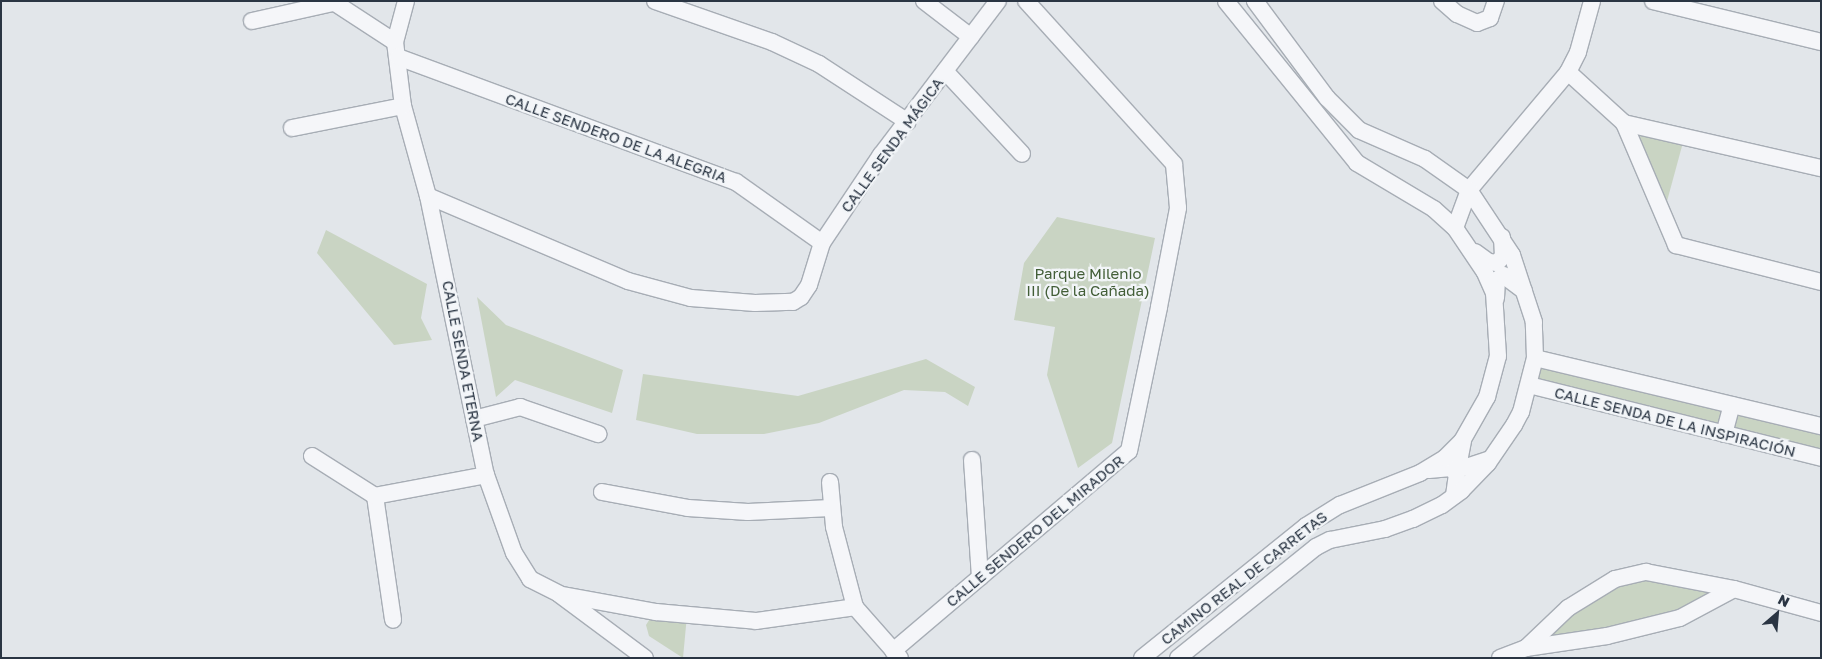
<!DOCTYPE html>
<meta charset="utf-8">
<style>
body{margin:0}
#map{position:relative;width:1822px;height:659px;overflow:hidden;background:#e2e6ea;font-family:"Golos Text",sans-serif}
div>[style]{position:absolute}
.green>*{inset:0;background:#c9d4c3}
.roads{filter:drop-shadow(1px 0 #a7adb5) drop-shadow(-1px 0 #a7adb5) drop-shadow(0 1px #a7adb5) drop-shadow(0 -1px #a7adb5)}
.minor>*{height:16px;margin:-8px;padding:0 8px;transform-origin:8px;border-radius:8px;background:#f5f6f9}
span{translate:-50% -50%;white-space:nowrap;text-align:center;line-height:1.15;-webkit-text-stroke:4.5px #f2f5f8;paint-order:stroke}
.street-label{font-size:15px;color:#2a3543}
.park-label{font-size:15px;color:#425e37}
.frame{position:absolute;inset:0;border:2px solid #2a3543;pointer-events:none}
.north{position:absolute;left:1752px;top:589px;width:50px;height:50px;-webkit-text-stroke:4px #f2f5f8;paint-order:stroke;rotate:27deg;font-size:14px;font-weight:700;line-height:20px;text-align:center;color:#2a3543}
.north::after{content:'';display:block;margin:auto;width:18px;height:22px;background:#2a3543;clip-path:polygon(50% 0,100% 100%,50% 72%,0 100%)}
</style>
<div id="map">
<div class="green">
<div style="clip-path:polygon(1624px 123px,1685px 135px,1663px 216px)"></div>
<div style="clip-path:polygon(1057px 217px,1155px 238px,1112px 443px,1078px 468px,1047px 375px,1055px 327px,1014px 320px,1024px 263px)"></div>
<div style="clip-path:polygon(326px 230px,427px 284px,421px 318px,432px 340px,394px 345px,317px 253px)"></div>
<div style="clip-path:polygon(477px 297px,506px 325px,623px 370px,612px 413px,515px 380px,496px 397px)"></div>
<div style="clip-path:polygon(1535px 358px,1821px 426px,1821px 458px,1529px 385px)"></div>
<div style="clip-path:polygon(926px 359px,975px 387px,968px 406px,945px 392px,904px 390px,819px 423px,764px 434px,697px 434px,636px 420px,643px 374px,798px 396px)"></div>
<div style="clip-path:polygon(1646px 572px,1734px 589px,1680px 618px,1526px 648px,1568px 608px)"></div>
<div style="clip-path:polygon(687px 615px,683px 658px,649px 636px,646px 625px,651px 617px)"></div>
</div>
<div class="roads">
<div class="minor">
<div style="left:332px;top:1px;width:75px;rotate:33.1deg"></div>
<div style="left:406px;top:1px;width:42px;rotate:105deg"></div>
<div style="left:395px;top:42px;width:64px;rotate:82.9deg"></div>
<div style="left:403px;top:106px;width:93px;rotate:74.5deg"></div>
<div style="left:428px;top:196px;width:285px;rotate:78.3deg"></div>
<div style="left:486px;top:475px;width:83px;rotate:70.3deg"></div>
<div style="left:514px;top:553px;width:31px;rotate:58deg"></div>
<div style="left:530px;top:579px;width:33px;rotate:27deg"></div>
<div style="left:559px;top:594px;width:107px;rotate:36.7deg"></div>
<div style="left:655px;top:1px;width:124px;rotate:19.3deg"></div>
<div style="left:772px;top:42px;width:52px;rotate:25.1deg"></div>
<div style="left:819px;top:64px;width:106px;rotate:33.1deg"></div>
<div style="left:924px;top:1px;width:59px;rotate:37.5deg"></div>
<div style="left:1442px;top:1px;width:20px;rotate:41deg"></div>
<div style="left:1457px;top:14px;width:22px;rotate:24deg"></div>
<div style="left:1477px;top:23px;width:14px;rotate:-21deg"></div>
<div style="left:1490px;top:18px;width:18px;rotate:-71deg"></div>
<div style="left:1653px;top:1px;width:173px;rotate:13.7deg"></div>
<div style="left:252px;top:21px;width:83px;rotate:-12.5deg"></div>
<div style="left:398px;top:57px;width:360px;rotate:20.3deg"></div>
<div style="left:736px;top:182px;width:105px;rotate:35.3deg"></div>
<div style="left:945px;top:71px;width:113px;rotate:47.1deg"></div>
<div style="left:1568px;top:72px;width:76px;rotate:42.3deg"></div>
<div style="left:1624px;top:123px;width:133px;rotate:66.9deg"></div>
<div style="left:1676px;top:245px;width:150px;rotate:14.3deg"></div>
<div style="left:1624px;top:123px;width:202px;rotate:12.9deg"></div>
<div style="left:292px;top:128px;width:113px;rotate:-11.2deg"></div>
<div style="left:428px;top:196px;width:217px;rotate:23deg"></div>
<div style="left:628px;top:281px;width:65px;rotate:15.1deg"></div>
<div style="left:691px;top:298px;width:64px;rotate:4.5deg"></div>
<div style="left:755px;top:303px;width:38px;rotate:-2deg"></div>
<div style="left:793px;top:302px;width:9px;rotate:-32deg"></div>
<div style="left:801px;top:297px;width:14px;rotate:-56deg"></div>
<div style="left:809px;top:285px;width:44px;rotate:-72.8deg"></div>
<div style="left:822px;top:243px;width:106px;rotate:-56.2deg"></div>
<div style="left:881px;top:155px;width:193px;rotate:-52.8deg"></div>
<div style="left:1455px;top:228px;width:40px;rotate:-69.8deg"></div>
<div style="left:1469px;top:190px;width:154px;rotate:-50deg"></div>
<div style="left:1568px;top:72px;width:22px;rotate:-63deg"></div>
<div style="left:1578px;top:52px;width:53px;rotate:-74.6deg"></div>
<div style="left:1475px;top:252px;width:17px;rotate:36deg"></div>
<div style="left:1489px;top:262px;width:8px;rotate:7deg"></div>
<div style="left:1497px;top:263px;width:9px;rotate:-49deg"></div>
<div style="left:1503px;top:256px;width:19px;rotate:-93deg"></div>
<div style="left:1496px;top:298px;width:18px;rotate:-87deg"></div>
<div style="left:1497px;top:280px;width:8px;rotate:-40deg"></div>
<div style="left:1503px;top:275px;width:26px;rotate:37deg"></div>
<div style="left:1535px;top:358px;width:294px;rotate:13.4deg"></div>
<div style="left:1529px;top:385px;width:301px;rotate:14deg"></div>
<div style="left:474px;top:419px;width:48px;rotate:-14.6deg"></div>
<div style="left:520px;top:407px;width:83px;rotate:19.1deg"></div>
<div style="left:1724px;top:434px;width:30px;rotate:-75deg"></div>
<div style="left:1463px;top:441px;width:20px;rotate:101deg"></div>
<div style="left:1459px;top:461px;width:9px;rotate:41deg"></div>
<div style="left:1466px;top:467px;width:23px;rotate:-18deg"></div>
<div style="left:312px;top:456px;width:75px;rotate:32.4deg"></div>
<div style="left:375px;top:496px;width:125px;rotate:81.7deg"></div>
<div style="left:972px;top:460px;width:117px;rotate:86.1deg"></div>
<div style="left:1429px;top:470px;width:22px;rotate:-5deg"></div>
<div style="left:1451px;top:468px;width:8px;rotate:45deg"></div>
<div style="left:1457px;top:474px;width:22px;rotate:98deg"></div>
<div style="left:830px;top:482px;width:45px;rotate:84.9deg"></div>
<div style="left:834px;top:527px;width:83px;rotate:75.3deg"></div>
<div style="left:855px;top:607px;width:68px;rotate:48.6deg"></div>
<div style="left:602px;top:492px;width:87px;rotate:10.5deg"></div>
<div style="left:688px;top:508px;width:60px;rotate:3.8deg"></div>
<div style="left:748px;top:512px;width:83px;rotate:-2.8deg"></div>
<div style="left:375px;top:496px;width:113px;rotate:-10.7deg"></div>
<div style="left:563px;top:595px;width:95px;rotate:10.4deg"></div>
<div style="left:656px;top:612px;width:100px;rotate:5.1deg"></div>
<div style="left:756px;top:621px;width:100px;rotate:-8deg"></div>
<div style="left:1526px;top:648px;width:58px;rotate:-43.6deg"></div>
<div style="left:1568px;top:608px;width:55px;rotate:-31.7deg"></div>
<div style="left:1615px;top:579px;width:32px;rotate:-13deg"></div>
<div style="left:1646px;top:572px;width:90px;rotate:10.9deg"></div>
<div style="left:1734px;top:589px;width:90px;rotate:15.4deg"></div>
<div style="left:893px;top:651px;width:309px;rotate:-40.3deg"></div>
<div style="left:1129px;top:451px;width:147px;rotate:-78.2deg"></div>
<div style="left:1159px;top:307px;width:101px;rotate:-79.1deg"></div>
<div style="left:1178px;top:208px;width:44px;rotate:-95.2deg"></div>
<div style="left:1174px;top:164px;width:220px;rotate:-132.2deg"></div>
<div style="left:1142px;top:658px;width:211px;rotate:-38.8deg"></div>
<div style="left:1306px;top:526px;width:40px;rotate:-32deg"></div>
<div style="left:1340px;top:505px;width:86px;rotate:-21.8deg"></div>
<div style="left:1420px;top:473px;width:29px;rotate:-31deg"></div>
<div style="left:1445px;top:458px;width:24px;rotate:-45deg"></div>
<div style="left:1462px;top:441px;width:51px;rotate:-60.4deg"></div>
<div style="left:1487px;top:397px;width:42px;rotate:-75deg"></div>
<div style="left:1498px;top:356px;width:63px;rotate:-93.6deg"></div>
<div style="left:1494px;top:293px;width:24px;rotate:-114deg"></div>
<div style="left:1484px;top:271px;width:52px;rotate:-124deg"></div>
<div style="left:1455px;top:228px;width:28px;rotate:-138deg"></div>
<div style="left:1434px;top:209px;width:90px;rotate:-149.1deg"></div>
<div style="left:1357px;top:163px;width:208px;rotate:-129deg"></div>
<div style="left:1178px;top:658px;width:177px;rotate:-38.8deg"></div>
<div style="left:1316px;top:547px;width:16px;rotate:-27deg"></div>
<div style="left:1330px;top:540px;width:56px;rotate:-11.3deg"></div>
<div style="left:1385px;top:529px;width:30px;rotate:-20deg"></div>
<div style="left:1413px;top:519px;width:32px;rotate:-26deg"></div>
<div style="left:1442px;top:505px;width:24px;rotate:-36deg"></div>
<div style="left:1461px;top:491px;width:39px;rotate:-46deg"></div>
<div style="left:1488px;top:463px;width:46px;rotate:-55.6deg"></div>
<div style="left:1514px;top:425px;width:15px;rotate:-62deg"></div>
<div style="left:1521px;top:412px;width:56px;rotate:-75.5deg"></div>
<div style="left:1535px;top:358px;width:36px;rotate:-92deg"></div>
<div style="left:1534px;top:322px;width:71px;rotate:-108.2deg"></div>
<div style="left:1512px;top:255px;width:78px;rotate:-123.5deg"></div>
<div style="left:1469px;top:190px;width:54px;rotate:-144.8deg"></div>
<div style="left:1425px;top:159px;width:72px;rotate:-156.3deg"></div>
<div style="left:1359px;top:130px;width:45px;rotate:-135deg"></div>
<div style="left:1327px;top:98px;width:121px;rotate:-126.6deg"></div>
<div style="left:1500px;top:658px;width:28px;rotate:-21deg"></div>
<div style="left:1526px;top:648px;width:82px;rotate:-8.4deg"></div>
<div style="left:1607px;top:636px;width:75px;rotate:-13.9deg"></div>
<div style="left:1680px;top:618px;width:61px;rotate:-28.2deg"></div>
</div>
</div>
<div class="street-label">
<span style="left:616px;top:138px;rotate:20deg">CALLE SENDERO DE LA ALEGRIA</span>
<span style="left:892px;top:145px;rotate:-54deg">CALLE SENDA MÁGICA</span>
<span style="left:463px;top:361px;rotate:79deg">CALLE SENDA ETERNA</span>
<span style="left:1675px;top:422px;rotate:14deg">CALLE SENDA DE LA INSPIRACIÓN</span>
<span style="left:1035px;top:531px;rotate:-40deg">CALLE SENDERO DEL MIRADOR</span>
<span style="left:1244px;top:578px;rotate:-38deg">CAMINO REAL DE CARRETAS</span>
</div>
<div class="park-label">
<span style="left:1088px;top:282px">Parque Milenio<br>III (De la Cañada)</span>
</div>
<div class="frame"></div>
<div class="north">N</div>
</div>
